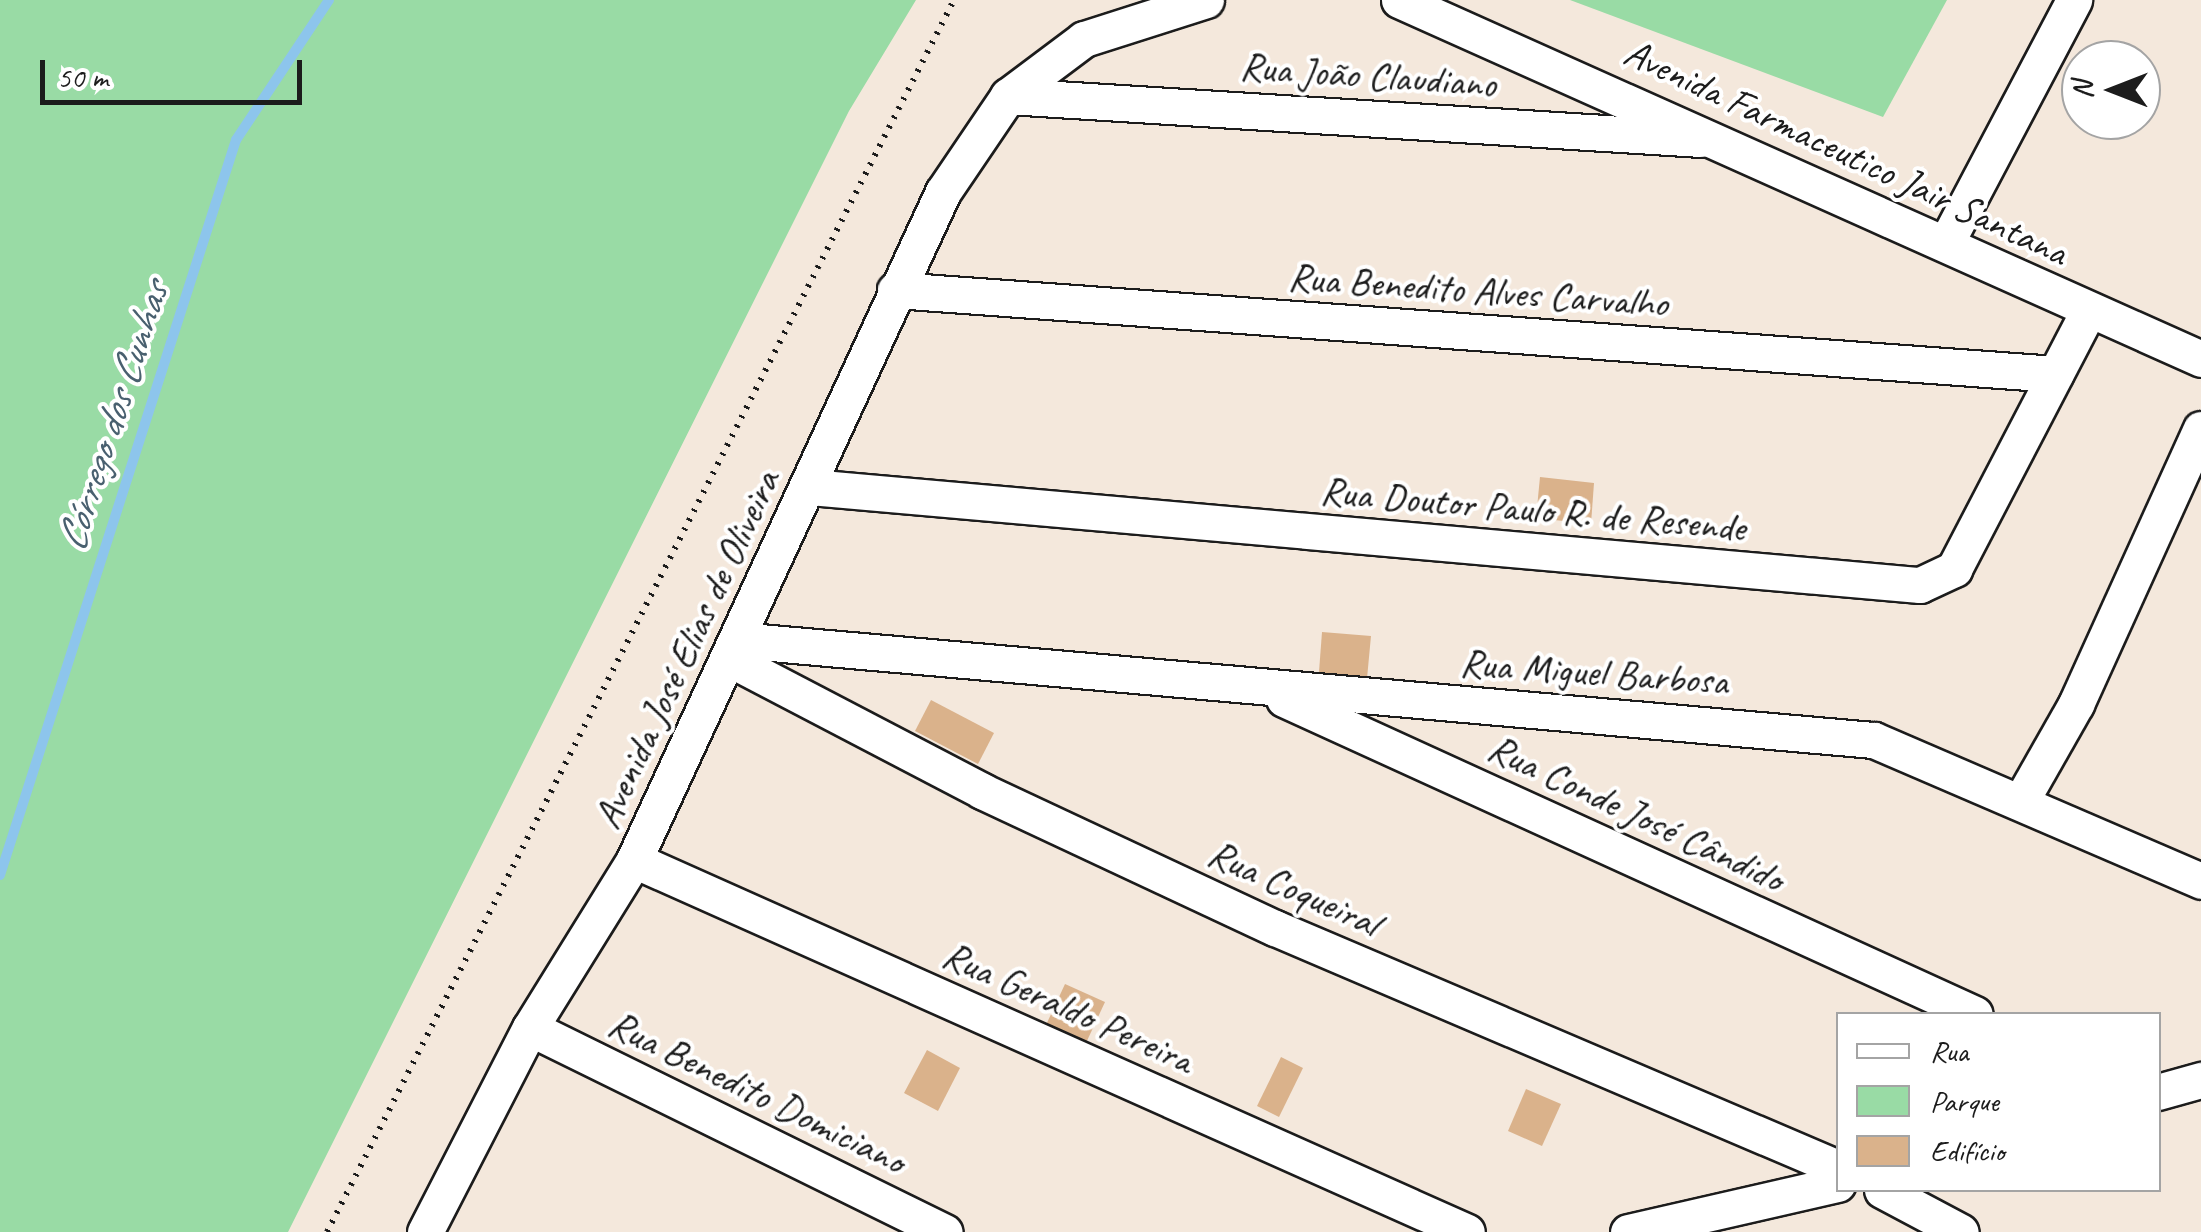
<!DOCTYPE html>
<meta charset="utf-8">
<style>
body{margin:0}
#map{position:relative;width:2201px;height:1232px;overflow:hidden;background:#f4e8dc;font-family:Caveat,sans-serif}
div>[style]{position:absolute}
.green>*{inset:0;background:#99dba5}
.stream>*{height:10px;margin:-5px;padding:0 5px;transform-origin:5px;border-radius:5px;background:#8dc5ec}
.building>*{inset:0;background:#dab28b}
.path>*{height:6px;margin-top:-3px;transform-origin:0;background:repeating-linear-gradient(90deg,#1c1c1c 0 2.5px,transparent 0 10.5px)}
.roads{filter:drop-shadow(2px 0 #1c1c1c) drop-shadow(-2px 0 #1c1c1c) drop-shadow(0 2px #1c1c1c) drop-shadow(0 -2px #1c1c1c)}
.minor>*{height:35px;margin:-17.5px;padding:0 17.5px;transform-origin:17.5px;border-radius:17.5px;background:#fff}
span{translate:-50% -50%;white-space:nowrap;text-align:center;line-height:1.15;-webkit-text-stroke:8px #fff;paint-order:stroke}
.street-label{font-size:40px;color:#1c1c1c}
.water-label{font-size:42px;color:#49606f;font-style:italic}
.legend{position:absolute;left:1836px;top:1012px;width:325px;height:180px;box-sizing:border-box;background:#fff;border:2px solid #a4a4a4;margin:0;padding:12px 18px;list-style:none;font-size:30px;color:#1c1c1c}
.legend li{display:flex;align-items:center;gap:20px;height:50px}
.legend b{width:50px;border:2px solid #a4a4a4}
.north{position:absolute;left:2061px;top:40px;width:100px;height:100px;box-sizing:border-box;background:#fff;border:2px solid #a4a4a4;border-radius:50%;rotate:270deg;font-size:28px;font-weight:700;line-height:40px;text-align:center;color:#1c1c1c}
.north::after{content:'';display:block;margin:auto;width:35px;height:45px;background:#1c1c1c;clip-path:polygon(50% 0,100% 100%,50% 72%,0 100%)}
.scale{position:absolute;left:40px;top:60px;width:262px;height:45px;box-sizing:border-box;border:5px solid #1c1c1c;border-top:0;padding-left:12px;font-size:30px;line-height:35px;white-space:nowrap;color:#1c1c1c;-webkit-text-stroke:8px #fff;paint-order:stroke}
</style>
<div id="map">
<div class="green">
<div style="clip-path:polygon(0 0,916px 0,849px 111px,288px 1232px,0 1232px)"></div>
<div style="clip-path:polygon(1570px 0,1947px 0,1883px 117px)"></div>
</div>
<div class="stream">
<div style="left:0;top:875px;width:772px;rotate:-72.2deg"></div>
<div style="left:236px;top:140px;width:168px;rotate:-56.4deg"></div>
</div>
<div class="building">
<div style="clip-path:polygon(1540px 477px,1594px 483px,1591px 524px,1536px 518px)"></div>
<div style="clip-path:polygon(1322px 632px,1371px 636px,1366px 689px,1318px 685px)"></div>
<div style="clip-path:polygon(931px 700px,994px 733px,978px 764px,915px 731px)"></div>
<div style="clip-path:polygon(1065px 984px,1105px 1002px,1086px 1043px,1046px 1025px)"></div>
<div style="clip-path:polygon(927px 1050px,960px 1068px,938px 1111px,904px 1093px)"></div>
<div style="clip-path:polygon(1281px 1057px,1303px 1068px,1279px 1117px,1257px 1106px)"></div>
<div style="clip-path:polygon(1526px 1089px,1561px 1104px,1542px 1146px,1508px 1131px)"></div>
</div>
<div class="path">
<div style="left:327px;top:1232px;width:1382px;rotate:-63.03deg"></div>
</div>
<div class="roads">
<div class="minor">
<div style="left:1399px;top:0;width:879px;rotate:24.11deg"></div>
<div style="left:1008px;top:96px;width:694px;rotate:3.55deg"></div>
<div style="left:1946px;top:243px;width:275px;rotate:-62.2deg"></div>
<div style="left:895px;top:290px;width:1163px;rotate:4.14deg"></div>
<div style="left:810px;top:487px;width:1114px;rotate:5.05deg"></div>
<div style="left:1920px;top:585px;width:38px;rotate:-25deg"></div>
<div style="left:1954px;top:569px;width:290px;rotate:-62.5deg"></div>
<div style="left:737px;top:640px;width:1141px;rotate:5.03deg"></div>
<div style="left:1874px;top:740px;width:356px;rotate:23.3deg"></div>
<div style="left:728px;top:658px;width:287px;rotate:27.6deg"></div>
<div style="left:982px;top:791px;width:323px;rotate:25.1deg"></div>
<div style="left:1275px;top:928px;width:612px;rotate:23.09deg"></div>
<div style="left:1284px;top:699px;width:759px;rotate:24.51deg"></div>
<div style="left:2021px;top:801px;width:112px;rotate:-60.4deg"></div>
<div style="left:2076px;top:704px;width:302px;rotate:-65.6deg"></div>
<div style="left:634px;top:860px;width:912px;rotate:24.06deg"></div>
<div style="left:530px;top:1028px;width:462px;rotate:26.2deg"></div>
<div style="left:2158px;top:1092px;width:45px;rotate:-15.6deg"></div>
<div style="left:1882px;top:1190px;width:89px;rotate:28deg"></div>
<div style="left:425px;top:1232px;width:229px;rotate:-62.8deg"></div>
<div style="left:530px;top:1028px;width:198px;rotate:-58.2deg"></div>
<div style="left:634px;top:860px;width:736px;rotate:-65.18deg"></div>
<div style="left:943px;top:192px;width:116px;rotate:-55.9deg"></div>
<div style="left:1008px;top:96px;width:95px;rotate:-36.9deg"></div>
<div style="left:1084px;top:39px;width:128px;rotate:-17.7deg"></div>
<div style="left:1628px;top:1232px;width:215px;rotate:-12.9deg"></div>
</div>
</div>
<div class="street-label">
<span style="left:1368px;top:75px;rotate:4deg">Rua João Claudiano</span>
<span style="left:1846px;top:152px;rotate:25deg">Avenida Farmaceutico Jair Santana</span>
<span style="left:1478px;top:290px;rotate:4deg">Rua Benedito Alves Carvalho</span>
<span style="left:1533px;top:509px;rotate:5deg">Rua Doutor Paulo R. de Resende</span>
<span style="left:686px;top:649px;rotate:-65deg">Avenida José Elias de Oliveira</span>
<span style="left:1594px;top:672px;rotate:4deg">Rua Miguel Barbosa</span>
<span style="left:1636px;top:813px;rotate:25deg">Rua Conde José Cândido</span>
<span style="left:1294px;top:888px;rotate:24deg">Rua Coqueiral</span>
<span style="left:1068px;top:1007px;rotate:24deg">Rua Geraldo Pereira</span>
<span style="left:757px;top:1092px;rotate:26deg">Rua Benedito Domiciano</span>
</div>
<div class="water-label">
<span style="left:113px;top:417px;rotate:-72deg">Córrego dos Cunhas</span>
</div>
<ul class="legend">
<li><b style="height:12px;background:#fff"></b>Rua</li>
<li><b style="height:28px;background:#99dba5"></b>Parque</li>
<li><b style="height:28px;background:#dab28b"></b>Edifício</li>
</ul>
<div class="north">N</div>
<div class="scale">50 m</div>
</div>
